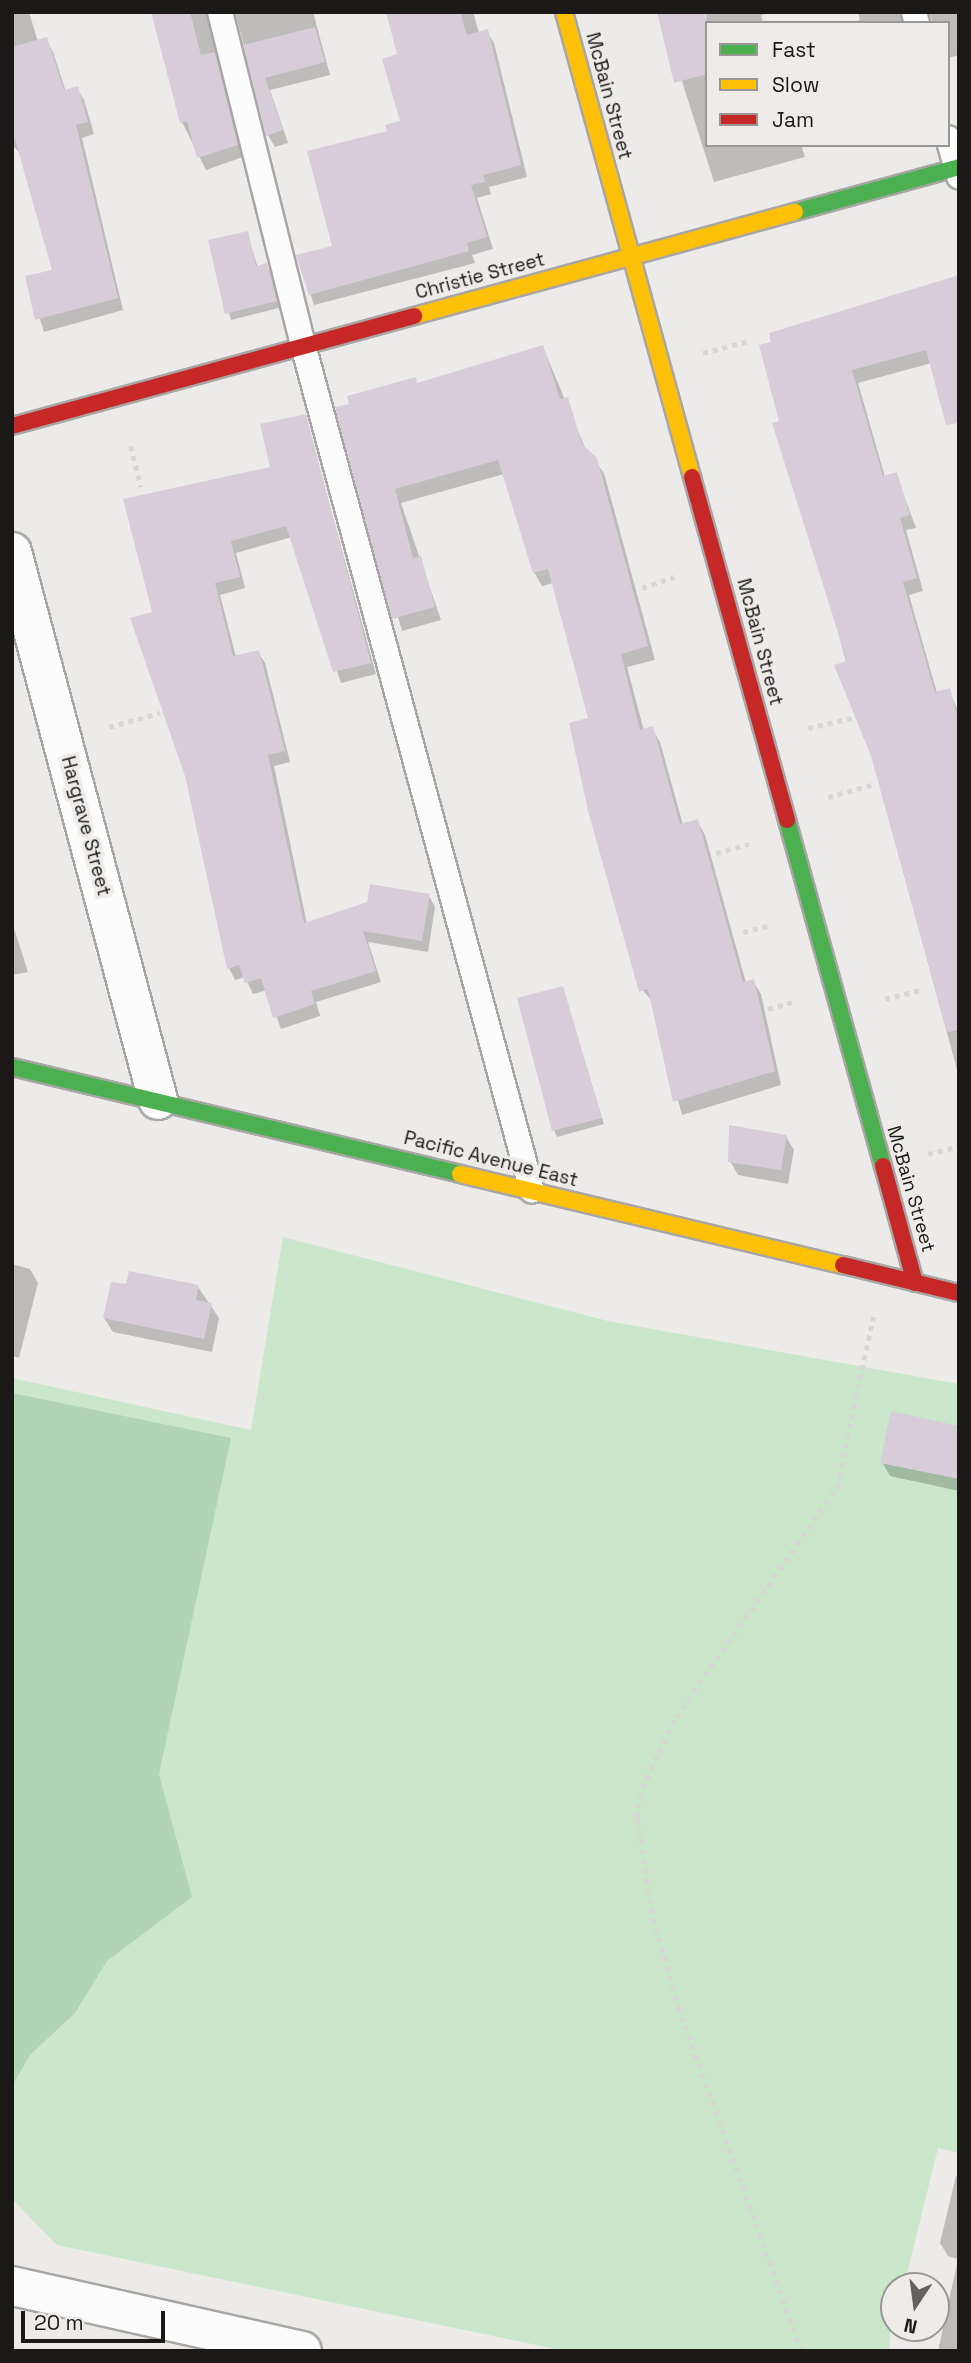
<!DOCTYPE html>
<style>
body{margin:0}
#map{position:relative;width:971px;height:2363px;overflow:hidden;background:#edebe9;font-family:"Space Grotesk",sans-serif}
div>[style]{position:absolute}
.green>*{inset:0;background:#cae7cc}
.forest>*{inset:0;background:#b0d4b4}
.shadow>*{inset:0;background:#0003}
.building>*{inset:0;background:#d7cdd9}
.path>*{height:4.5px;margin-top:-2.25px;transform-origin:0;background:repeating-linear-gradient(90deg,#d8d7d7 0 5px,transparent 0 10px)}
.roads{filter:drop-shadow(2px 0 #a9a7a6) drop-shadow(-2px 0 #a9a7a6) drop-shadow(0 2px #a9a7a6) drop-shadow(0 -2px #a9a7a6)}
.lane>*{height:24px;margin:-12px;padding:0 12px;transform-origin:12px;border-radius:12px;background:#fcfcfc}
.street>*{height:38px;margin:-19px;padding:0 19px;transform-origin:19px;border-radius:19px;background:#fcfcfc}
.fast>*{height:16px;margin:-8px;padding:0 8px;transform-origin:8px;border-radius:8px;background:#4caf50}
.slow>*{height:16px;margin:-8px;padding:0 8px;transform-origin:8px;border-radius:8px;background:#ffc107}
.jam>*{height:16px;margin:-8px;padding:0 8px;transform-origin:8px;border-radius:8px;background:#c62828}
span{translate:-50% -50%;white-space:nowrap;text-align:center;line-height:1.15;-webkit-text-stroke:7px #eeebe8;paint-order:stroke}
.street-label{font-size:19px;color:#1a1918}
.frame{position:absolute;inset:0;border:14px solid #1a1918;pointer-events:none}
.legend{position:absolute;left:705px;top:21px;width:245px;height:126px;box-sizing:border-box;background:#eeebe8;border:2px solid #999795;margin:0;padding:9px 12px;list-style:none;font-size:21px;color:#1a1918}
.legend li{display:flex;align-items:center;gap:14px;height:35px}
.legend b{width:35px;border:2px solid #999795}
.north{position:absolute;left:880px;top:2272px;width:70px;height:70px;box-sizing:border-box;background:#eeebe8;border:2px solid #999795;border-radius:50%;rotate:193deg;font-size:19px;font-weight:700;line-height:28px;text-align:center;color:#1a1918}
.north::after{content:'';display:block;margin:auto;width:24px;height:32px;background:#646261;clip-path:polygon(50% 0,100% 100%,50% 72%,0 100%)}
.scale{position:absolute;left:21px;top:2311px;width:144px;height:32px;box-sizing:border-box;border:4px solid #1a1918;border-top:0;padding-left:9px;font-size:21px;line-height:24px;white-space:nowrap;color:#1a1918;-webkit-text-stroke:5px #eeebe8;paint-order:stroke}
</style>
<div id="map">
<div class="green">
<div style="clip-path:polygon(283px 1237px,608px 1321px,959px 1384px,959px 2153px,938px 2148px,904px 2286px,894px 2286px,889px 2351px,565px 2351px,57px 2245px,12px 2199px,12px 1378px,251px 1430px)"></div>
</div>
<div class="forest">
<div style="clip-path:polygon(12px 1393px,231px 1438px,159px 1774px,192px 1897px,107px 1961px,75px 2013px,30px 2055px,12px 2086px)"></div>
</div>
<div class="shadow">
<div style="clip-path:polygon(12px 12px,29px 12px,38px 42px,46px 39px,53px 52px,66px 92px,77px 88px,84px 100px,94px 134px,82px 138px,123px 310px,44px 332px,27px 277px,54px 271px,21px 154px,12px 145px)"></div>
<div style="clip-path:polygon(153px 12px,221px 12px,212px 29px,243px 157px,206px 170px,182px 122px)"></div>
<div style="clip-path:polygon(235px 12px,313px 12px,330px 75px,270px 90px,288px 143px,275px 147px,268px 135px)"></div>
<div style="clip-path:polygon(388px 12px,473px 12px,479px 33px,487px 31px,494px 43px,527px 177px,489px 187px,491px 194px,477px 198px,493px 249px,472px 255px,475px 263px,314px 305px,298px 257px,334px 247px,389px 132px,402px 123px,400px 55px)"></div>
<div style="clip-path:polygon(660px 12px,772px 12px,761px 15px,763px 23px,707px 23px,707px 145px,801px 145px,805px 157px,714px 182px)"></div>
<div style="clip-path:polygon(858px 12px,918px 12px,905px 23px,850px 23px,860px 20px)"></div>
<div style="clip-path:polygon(929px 12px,959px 12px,959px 55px,948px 58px,948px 23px,933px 23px)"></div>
<div style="clip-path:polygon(247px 233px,258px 268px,266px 265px,270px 272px,279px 308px,231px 320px,210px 241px)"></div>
<div style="clip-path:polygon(952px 279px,932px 363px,858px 383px,885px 477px,896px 474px,916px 528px,906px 530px,923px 591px,909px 595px,937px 693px,949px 690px,959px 713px,959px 1077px,781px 422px)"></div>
<div style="clip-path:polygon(543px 347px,586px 450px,604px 473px,655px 660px,627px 667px,644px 731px,652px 729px,660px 742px,683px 825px,697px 821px,705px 835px,746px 983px,753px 981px,761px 994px,781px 1085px,682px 1115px,652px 1001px,640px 987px,590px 720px,553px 583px,542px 586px,534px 572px,504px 474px,401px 503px,441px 620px,402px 631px,337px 408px)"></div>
<div style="clip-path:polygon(305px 416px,376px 674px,341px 683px,292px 537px,236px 553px,245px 588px,220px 595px,236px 657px,258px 652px,265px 663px,290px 762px,274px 766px,307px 924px,429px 896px,435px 907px,428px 952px,368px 942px,381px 982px,316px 1002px,320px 1016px,281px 1029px,267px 990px,253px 994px,245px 977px,235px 980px,229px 968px,154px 613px,272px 468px)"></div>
<div style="clip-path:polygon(12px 922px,28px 972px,12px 975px)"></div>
<div style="clip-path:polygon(562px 988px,604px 1124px,557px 1137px,554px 1130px)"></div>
<div style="clip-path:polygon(786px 1137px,794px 1150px,788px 1184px,738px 1175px,730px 1161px)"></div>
<div style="clip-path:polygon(12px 1264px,30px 1269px,38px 1283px,19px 1358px,12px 1356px)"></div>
<div style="clip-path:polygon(198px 1287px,219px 1318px,212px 1352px,113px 1332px,104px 1318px)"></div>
<div style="clip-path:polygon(959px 1427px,959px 1491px,890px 1476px,882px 1462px)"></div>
<div style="clip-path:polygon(956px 2176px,959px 2177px,959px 2351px,938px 2351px,958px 2259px,948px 2256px,940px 2243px)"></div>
</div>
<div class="building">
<div style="clip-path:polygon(151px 12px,190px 12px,201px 55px,215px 52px,238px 145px,197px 158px,187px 121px,180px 123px)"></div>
<div style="clip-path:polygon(386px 12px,460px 12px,467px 35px,488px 29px,521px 165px,483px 175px,485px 182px,471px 185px,487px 237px,467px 243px,469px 251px,309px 295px,296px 255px,332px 246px,307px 151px,387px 131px,385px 125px,400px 121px,382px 59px,397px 54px)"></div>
<div style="clip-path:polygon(657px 12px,707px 12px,707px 74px,674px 83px)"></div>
<div style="clip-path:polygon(315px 27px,325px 62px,265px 78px,283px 130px,266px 136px,243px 45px)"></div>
<div style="clip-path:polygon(47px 37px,64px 90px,78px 86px,88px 122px,76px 125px,118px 298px,35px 320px,25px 276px,52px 270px,12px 129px,12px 47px)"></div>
<div style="clip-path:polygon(248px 231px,256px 266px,267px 263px,277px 301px,225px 314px,208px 240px)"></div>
<div style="clip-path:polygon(959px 275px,959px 423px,946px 425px,926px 350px,852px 370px,883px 476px,897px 472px,910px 515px,900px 518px,917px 578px,903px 582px,935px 692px,950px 688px,959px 722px,959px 1030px,947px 1032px,871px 756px,834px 665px,847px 661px,772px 423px,779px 421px,759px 345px,771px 342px,769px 333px)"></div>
<div style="clip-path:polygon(543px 345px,560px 399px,568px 397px,582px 444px,597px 458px,648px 646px,621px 654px,640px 730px,653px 726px,680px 824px,698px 819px,743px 982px,754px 979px,775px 1071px,673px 1102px,648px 989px,639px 992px,588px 811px,569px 723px,588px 718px,548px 569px,533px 573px,498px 460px,395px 489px,413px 558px,421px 556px,435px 607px,392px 619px,335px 407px,349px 404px,347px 396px,416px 377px,417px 383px)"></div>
<div style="clip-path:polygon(306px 414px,371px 663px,333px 672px,286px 526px,231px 541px,240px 577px,215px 583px,233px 656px,259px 650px,285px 751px,268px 755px,304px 923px,367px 902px,370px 884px,430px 894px,422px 941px,363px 931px,376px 971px,311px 991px,315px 1004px,273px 1018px,261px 978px,245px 983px,239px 965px,227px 969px,185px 776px,130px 618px,152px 612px,123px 499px,270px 467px,260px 424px)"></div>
<div style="clip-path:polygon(563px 986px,602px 1118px,552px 1131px,517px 998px)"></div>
<div style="clip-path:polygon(729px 1125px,787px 1135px,781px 1170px,728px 1162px)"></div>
<div style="clip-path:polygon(129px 1271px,199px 1285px,196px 1300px,212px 1303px,204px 1339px,103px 1318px,111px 1282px,126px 1284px)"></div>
<div style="clip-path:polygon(891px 1411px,959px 1426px,959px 1479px,880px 1463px)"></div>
</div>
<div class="path">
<div style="left:703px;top:353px;width:47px;rotate:-14.9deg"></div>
<div style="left:131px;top:446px;width:42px;rotate:76.3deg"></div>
<div style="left:642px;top:588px;width:34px;rotate:-19deg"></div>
<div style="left:109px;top:727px;width:53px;rotate:-15.4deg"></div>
<div style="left:808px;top:728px;width:45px;rotate:-12.8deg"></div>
<div style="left:828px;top:797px;width:49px;rotate:-15.5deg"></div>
<div style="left:716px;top:853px;width:34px;rotate:-15deg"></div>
<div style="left:743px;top:932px;width:29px;rotate:-14deg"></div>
<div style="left:885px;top:999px;width:40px;rotate:-14.4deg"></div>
<div style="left:768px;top:1009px;width:25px;rotate:-16deg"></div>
<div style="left:928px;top:1154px;width:32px;rotate:-14deg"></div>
<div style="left:801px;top:2351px;width:362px;rotate:-109.7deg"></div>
<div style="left:679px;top:2010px;width:91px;rotate:-106deg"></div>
<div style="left:654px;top:1923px;width:106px;rotate:-99.2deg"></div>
<div style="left:637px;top:1818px;width:30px;rotate:-81deg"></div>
<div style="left:642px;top:1788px;width:79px;rotate:-64.4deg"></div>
<div style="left:676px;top:1717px;width:281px;rotate:-55deg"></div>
<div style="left:837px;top:1487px;width:174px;rotate:-78deg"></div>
</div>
<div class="roads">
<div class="lane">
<div style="left:220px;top:12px;width:343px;rotate:76deg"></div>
<div style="left:303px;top:345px;width:876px;rotate:74.85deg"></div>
<div style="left:914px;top:12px;width:11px;rotate:75deg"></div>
<div style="left:948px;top:138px;width:40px;rotate:74deg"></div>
</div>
<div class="street">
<div style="left:12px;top:552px;width:567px;rotate:75.08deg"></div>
<div style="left:12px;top:2286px;width:297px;rotate:12.6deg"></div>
</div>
<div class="fast">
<div style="left:795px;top:212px;width:170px;rotate:-15.3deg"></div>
<div style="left:787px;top:820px;width:359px;rotate:74.5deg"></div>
<div style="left:12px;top:1067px;width:461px;rotate:13.4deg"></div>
</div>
<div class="slow">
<div style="left:564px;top:12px;width:482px;rotate:74.6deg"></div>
<div style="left:414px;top:316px;width:395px;rotate:-15.3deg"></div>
<div style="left:460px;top:1174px;width:394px;rotate:13.4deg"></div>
</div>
<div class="jam">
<div style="left:12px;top:426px;width:417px;rotate:-15.3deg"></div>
<div style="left:692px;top:477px;width:356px;rotate:74.5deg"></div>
<div style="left:883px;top:1166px;width:121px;rotate:74.7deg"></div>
<div style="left:843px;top:1265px;width:119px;rotate:13.6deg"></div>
</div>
</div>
<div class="street-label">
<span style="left:609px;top:96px;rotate:75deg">McBain Street</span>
<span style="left:480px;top:276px;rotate:-15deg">Christie Street</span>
<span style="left:760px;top:642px;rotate:75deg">McBain Street</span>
<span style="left:86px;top:826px;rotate:75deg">Hargrave Street</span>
<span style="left:491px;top:1159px;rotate:14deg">Pacific Avenue East</span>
<span style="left:911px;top:1189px;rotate:74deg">McBain Street</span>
</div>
<div class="frame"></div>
<ul class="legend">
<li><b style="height:9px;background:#4caf50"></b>Fast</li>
<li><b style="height:9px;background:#ffc107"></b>Slow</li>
<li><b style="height:9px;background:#c62828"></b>Jam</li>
</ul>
<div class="north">N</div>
<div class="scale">20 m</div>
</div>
